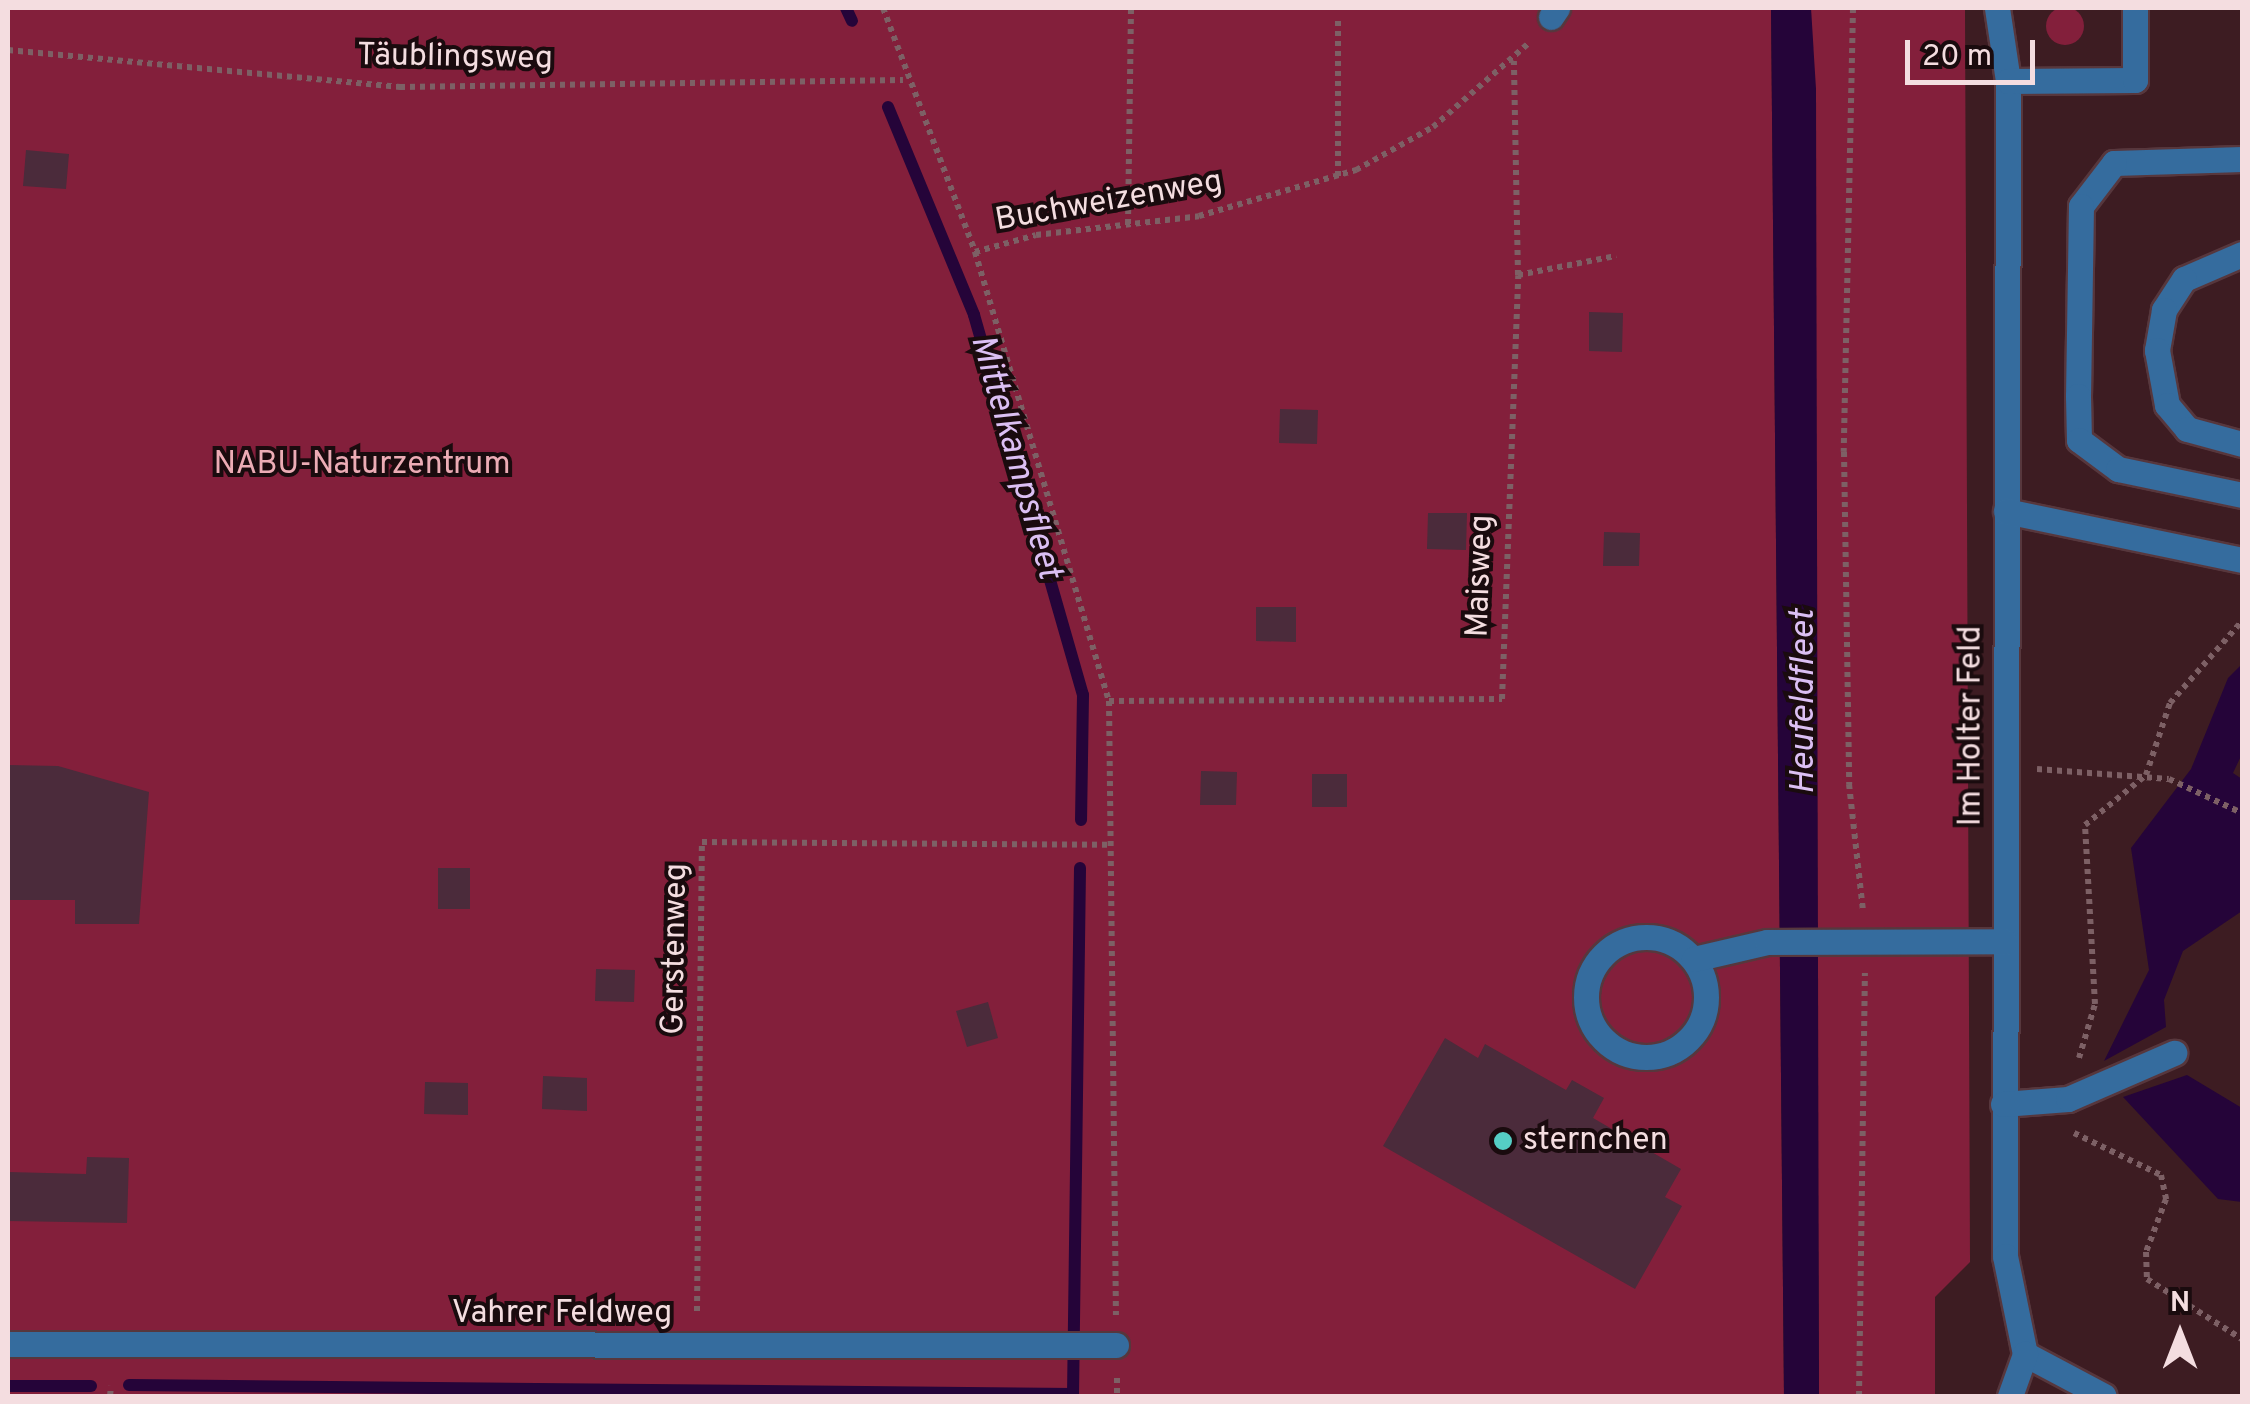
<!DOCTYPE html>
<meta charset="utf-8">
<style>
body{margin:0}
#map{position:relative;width:2250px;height:1404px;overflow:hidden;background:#3d1c22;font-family:Overpass,sans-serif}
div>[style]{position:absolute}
.green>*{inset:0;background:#831f3b}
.round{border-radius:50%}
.water>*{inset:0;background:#250439}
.stream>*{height:12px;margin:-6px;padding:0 6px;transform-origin:6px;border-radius:6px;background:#250439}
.building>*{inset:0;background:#4b2b3b}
.path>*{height:6px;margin-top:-3px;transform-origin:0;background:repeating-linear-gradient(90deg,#7d6065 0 5px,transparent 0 10px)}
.roads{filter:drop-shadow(2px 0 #57373d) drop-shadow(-2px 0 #57373d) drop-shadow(0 2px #57373d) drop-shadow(0 -2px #57373d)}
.minor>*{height:25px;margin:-12.5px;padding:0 12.5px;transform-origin:12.5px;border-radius:12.5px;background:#356c9e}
.minor>.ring{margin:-12.5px;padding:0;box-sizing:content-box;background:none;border:25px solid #356c9e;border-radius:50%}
.dots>*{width:28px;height:28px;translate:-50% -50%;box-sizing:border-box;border:5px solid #1a0b0e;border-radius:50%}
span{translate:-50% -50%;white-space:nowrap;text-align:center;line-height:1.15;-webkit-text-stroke:8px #1a0b0e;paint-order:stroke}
.street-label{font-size:32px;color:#f4dde0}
.park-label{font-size:32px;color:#ecacb5}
.poi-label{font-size:32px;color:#f4dde0}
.left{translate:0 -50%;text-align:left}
.water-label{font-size:35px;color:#dbbff3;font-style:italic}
.frame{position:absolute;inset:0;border:10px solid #f4dde0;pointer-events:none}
.north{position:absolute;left:2130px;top:1284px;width:100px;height:100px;-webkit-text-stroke:8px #1a0b0e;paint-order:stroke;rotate:0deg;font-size:28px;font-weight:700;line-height:40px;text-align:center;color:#f4dde0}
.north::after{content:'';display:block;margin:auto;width:35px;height:45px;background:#f4dde0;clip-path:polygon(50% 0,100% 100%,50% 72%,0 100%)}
.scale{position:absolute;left:1905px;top:40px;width:130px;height:45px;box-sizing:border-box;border:5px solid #f4dde0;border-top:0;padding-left:12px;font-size:30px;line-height:35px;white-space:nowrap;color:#f4dde0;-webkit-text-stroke:8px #1a0b0e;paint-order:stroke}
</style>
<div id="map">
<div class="green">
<div class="round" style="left:2046px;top:7px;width:38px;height:38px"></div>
<div style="clip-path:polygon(8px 8px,1771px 8px,1784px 1396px,8px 1396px)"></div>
<div style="clip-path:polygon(1811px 8px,1965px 8px,1970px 1262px,1935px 1297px,1935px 1396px,1819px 1396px)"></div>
</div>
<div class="water">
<div style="clip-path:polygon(1771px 8px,1811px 8px,1816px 89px,1819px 1396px,1784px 1396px)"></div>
<div style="clip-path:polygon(2242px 664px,2242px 754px,2233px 773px,2242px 779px,2242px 911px,2183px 951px,2164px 1000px,2166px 1027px,2104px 1061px,2149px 970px,2131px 848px,2191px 769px,2228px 678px)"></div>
<div style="clip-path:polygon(2187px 1075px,2242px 1108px,2242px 1202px,2218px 1199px,2123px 1097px)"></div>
</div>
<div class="stream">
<div style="left:846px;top:8px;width:14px;rotate:65deg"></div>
<div style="left:888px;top:107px;width:225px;rotate:67.5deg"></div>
<div style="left:974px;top:315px;width:395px;rotate:74deg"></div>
<div style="left:1083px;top:695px;width:125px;rotate:90.9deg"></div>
<div style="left:129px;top:1385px;width:944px;rotate:0.55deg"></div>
<div style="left:8px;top:1386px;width:83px"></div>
<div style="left:1073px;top:1396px;width:528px;rotate:-89.24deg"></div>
</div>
<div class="building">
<div style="clip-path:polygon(26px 150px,69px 154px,66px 189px,23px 186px)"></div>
<div style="clip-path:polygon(1589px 312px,1623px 313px,1622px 352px,1589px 351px)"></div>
<div style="clip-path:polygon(1280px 409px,1318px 410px,1317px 444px,1279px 443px)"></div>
<div style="clip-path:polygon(1428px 513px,1467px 513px,1466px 550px,1427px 549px)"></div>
<div style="clip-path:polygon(1604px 532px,1640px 533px,1639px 566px,1603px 566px)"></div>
<div style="clip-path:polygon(1256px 607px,1296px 607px,1296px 642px,1256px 641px)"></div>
<div style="clip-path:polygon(8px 765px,58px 766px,149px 792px,139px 924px,75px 924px,75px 900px,8px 900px)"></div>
<div style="clip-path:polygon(1201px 771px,1237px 772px,1236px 805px,1200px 805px)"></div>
<div style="clip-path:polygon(1312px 774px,1347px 774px,1347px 807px,1312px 807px)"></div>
<div style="clip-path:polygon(438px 868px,470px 868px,470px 909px,438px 909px)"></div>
<div style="clip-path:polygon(596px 969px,635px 970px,634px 1002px,595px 1001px)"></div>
<div style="clip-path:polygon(988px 1002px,998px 1038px,967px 1047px,956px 1011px)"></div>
<div style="clip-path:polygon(1445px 1038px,1478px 1058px,1485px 1044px,1566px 1090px,1572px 1080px,1604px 1098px,1593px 1118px,1681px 1169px,1665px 1197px,1682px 1206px,1635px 1289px,1383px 1146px)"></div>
<div style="clip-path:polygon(543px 1076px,587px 1078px,587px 1111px,542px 1109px)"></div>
<div style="clip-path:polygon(425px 1082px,468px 1083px,468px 1115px,424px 1114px)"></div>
<div style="clip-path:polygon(87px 1157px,129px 1158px,127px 1223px,8px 1221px,8px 1172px,86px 1174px)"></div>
</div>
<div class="path">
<div style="left:883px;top:8px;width:261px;rotate:69.3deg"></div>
<div style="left:975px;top:252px;width:469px;rotate:73.4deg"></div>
<div style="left:1109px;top:701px;width:614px;rotate:89.35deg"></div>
<div style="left:1853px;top:8px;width:444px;rotate:91.2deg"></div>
<div style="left:1844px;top:452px;width:332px;rotate:89.1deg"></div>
<div style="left:1849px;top:784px;width:128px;rotate:83.7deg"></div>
<div style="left:8px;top:50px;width:394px;rotate:5.4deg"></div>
<div style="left:400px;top:87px;width:503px;rotate:-0.8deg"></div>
<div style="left:1338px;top:176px;width:157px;rotate:-90deg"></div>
<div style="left:1128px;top:224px;width:214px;rotate:-89.2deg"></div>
<div style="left:975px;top:252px;width:63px;rotate:-15.6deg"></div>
<div style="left:1036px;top:235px;width:164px;rotate:-6.6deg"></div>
<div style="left:1199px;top:216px;width:164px;rotate:-16.3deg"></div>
<div style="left:1356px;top:170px;width:88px;rotate:-29.2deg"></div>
<div style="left:1433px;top:127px;width:129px;rotate:-41.2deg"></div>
<div style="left:1518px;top:275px;width:100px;rotate:-11deg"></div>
<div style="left:1109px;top:701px;width:393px;rotate:-0.3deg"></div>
<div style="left:1502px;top:699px;width:424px;rotate:-87.8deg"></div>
<div style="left:1518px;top:275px;width:214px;rotate:-91.1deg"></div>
<div style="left:2037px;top:769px;width:132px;rotate:4.3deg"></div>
<div style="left:2169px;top:779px;width:81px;rotate:25deg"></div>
<div style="left:2079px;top:1058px;width:56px;rotate:-73.5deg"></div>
<div style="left:2095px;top:1004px;width:179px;rotate:-93.2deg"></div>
<div style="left:2085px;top:825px;width:79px;rotate:-39.3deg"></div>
<div style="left:2146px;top:775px;width:76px;rotate:-71.6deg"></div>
<div style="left:2170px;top:703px;width:109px;rotate:-48.7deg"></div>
<div style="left:2074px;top:1133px;width:97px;rotate:25.8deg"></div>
<div style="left:2161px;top:1175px;width:25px;rotate:78deg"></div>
<div style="left:2166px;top:1199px;width:57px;rotate:110.7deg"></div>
<div style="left:2146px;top:1252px;width:27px;rotate:88deg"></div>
<div style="left:2147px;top:1279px;width:112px;rotate:32.3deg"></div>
<div style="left:697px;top:1311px;width:469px;rotate:-89.4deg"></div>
<div style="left:702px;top:842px;width:410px;rotate:0.4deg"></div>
<div style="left:1117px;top:1378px;width:18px;rotate:90deg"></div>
<div style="left:110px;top:1396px;width:10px;rotate:-84deg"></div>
<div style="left:1859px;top:1396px;width:423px;rotate:-89.2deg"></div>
</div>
<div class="roads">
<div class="minor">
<div style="left:1997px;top:8px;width:74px;rotate:81.4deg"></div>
<div style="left:2008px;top:81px;width:1175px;rotate:90.15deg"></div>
<div style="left:2005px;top:1256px;width:100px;rotate:78.5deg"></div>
<div style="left:2025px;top:1354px;width:89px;rotate:28deg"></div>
<div style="left:1551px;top:17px;width:11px;rotate:-56deg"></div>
<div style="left:2008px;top:81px;width:127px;rotate:-0.5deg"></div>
<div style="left:2135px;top:80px;width:72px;rotate:-90deg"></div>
<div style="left:2242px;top:159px;width:128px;rotate:178.2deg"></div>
<div style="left:2114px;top:163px;width:54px;rotate:127.5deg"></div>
<div style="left:2081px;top:206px;width:190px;rotate:90.9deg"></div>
<div style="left:2078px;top:396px;width:44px;rotate:88.7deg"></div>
<div style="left:2079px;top:440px;width:49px;rotate:36.6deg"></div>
<div style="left:2118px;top:469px;width:127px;rotate:11.8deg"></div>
<div style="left:2242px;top:254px;width:63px;rotate:156.7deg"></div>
<div style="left:2184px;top:279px;width:37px;rotate:123deg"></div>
<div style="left:2164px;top:310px;width:41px;rotate:99.9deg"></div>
<div style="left:2157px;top:350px;width:56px;rotate:79.7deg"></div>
<div style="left:2167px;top:405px;width:31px;rotate:50deg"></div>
<div style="left:2187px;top:429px;width:57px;rotate:15.3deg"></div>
<div style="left:2006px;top:511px;width:241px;rotate:11.7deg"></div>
<div class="ring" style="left:1586px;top:937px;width:95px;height:95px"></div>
<div style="left:1694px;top:959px;width:75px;rotate:-13.1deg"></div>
<div style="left:1767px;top:942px;width:237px;rotate:-0.2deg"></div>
<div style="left:2003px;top:1104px;width:65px;rotate:-4.4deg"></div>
<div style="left:2068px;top:1099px;width:116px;rotate:-23.5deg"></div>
<div style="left:8px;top:1344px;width:1108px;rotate:0.05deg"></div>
<div style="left:2010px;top:1396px;width:45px;rotate:-70.3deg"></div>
</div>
</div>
<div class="dots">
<div style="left:1503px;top:1141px;background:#55cec5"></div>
</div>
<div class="street-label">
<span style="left:455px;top:58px;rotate:1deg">Täublingsweg</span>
<span style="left:1109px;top:202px;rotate:-10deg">Buchweizenweg</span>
<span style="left:1481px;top:576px;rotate:-88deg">Maisweg</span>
<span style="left:1972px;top:726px;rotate:-90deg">Im Holter Feld</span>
<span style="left:676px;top:949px;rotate:-89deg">Gerstenweg</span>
<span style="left:562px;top:1314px">Vahrer Feldweg</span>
</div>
<div class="park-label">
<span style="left:362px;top:465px">NABU-Naturzentrum</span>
</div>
<div class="poi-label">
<span class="left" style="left:1523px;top:1141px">sternchen</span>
</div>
<div class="water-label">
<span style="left:1015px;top:457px;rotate:74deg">Mittelkampsfleet</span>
<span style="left:1804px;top:702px;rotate:-90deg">Heufeldfleet</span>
</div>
<div class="frame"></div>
<div class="north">N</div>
<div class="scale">20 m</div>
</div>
